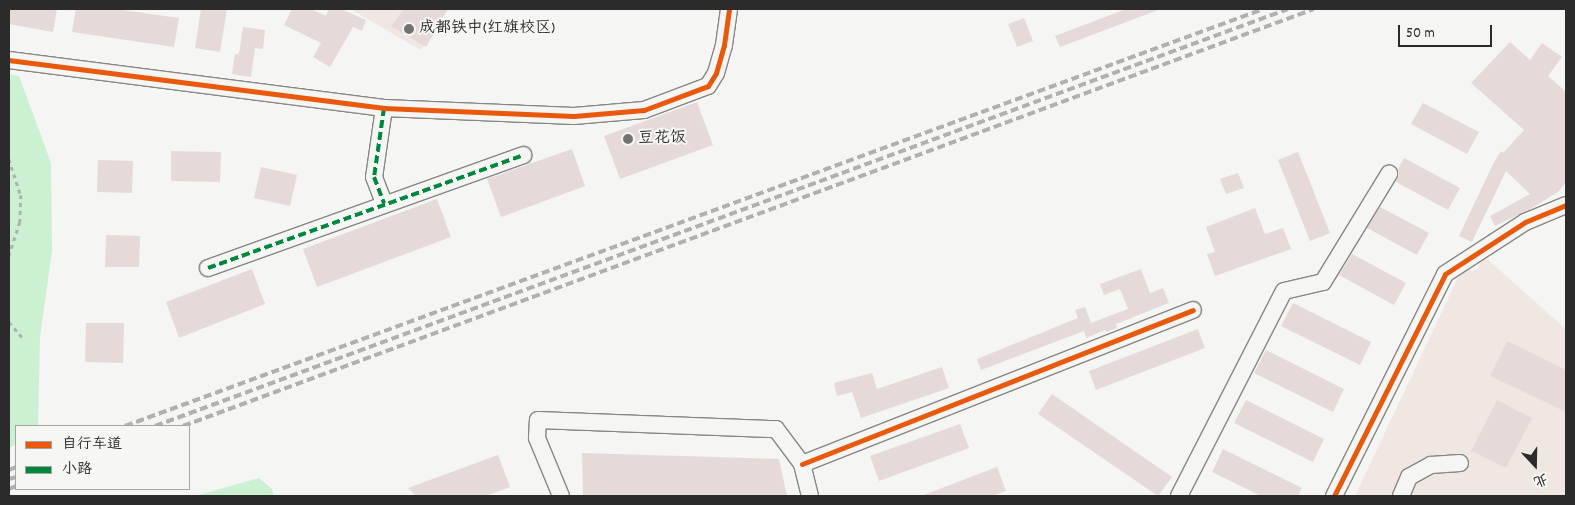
<!DOCTYPE html>
<meta charset="utf-8">
<style>
body{margin:0}
#map{position:relative;width:1575px;height:505px;overflow:hidden;background:#f5f5f3;font-family:Dekko,"LXGW WenKai TC",sans-serif}
div>[style]{position:absolute}
.built>*{inset:0;background:#f0e7e2}
.green>*{inset:0;background:#cbf0d2}
.building>*{inset:0;background:#e5dad7}
.path>*{height:2.5px;margin-top:-1.25px;transform-origin:0;background:repeating-linear-gradient(90deg,#b0b0af 0 4px,transparent 0 8px)}
.roads{filter:drop-shadow(1px 0 #868685) drop-shadow(-1px 0 #868685) drop-shadow(0 1px #868685) drop-shadow(0 -1px #868685)}
.minor>*{height:16px;margin:-8px;padding:0 8px;transform-origin:8px;border-radius:8px;background:#f5f5f3}
.rail>*{height:4px;margin-top:-2px;transform-origin:0;background:repeating-linear-gradient(90deg,#b0b0af 0 8px,transparent 0 12px)}
.quiet>*{height:4px;margin-top:-2px;transform-origin:0;background:repeating-linear-gradient(90deg,#00873e 0 8px,transparent 0 12px)}
.cycleway>*{height:5px;margin:-2.5px;padding:0 2.5px;transform-origin:2.5px;border-radius:2.5px;background:#e8590c}
.dots>*{width:14px;height:14px;translate:-50% -50%;box-sizing:border-box;border:2px solid #f6f6f2;border-radius:50%}
span{translate:-50% -50%;white-space:nowrap;text-align:center;line-height:1.15;-webkit-text-stroke:4px #f6f6f2;paint-order:stroke}
.poi-label{font-size:16px;color:#2b2b2b}
.left{translate:0 -50%;text-align:left}
.frame{position:absolute;inset:0;border:10px solid #2b2b2b;pointer-events:none}
.legend{position:absolute;left:15px;top:425px;width:175px;height:65px;box-sizing:border-box;background:#f6f6f2;border:1px solid #a5a5a2;margin:0;padding:6px 9px;list-style:none;font-size:15px;color:#2b2b2b}
.legend li{display:flex;align-items:center;gap:10px;height:25px}
.legend b{width:25px;border:1px solid #a5a5a2}
.north{position:absolute;left:1510px;top:440px;width:50px;height:50px;-webkit-text-stroke:4px #f6f6f2;paint-order:stroke;rotate:159deg;font-size:14px;font-weight:700;line-height:20px;text-align:center;color:#2b2b2b}
.north::after{content:'';display:block;margin:auto;width:18px;height:22px;background:#2b2b2b;clip-path:polygon(50% 0,100% 100%,50% 72%,0 100%)}
.scale{position:absolute;left:1398px;top:25px;width:94px;height:22px;box-sizing:border-box;border:2px solid #2b2b2b;border-top:0;padding-left:6px;font-size:15px;line-height:18px;white-space:nowrap;color:#2b2b2b;-webkit-text-stroke:4px #f6f6f2;paint-order:stroke}
</style>
<div id="map">
<div class="built">
<div style="clip-path:polygon(350px 9px,446px 9px,421px 50px)"></div>
<div style="clip-path:polygon(1485px 257px,1566px 329px,1566px 496px,1355px 496px,1462px 269px,1475px 271px)"></div>
</div>
<div class="green">
<div style="clip-path:polygon(9px 74px,19px 76px,51px 163px,52px 251px,40px 337px,38px 426px,16px 426px,16px 444px,9px 448px)"></div>
<div style="clip-path:polygon(259px 478px,272px 489px,274px 496px,195px 496px)"></div>
</div>
<div class="building">
<div style="clip-path:polygon(9px 9px,57px 9px,53px 32px,9px 24px)"></div>
<div style="clip-path:polygon(76px 9px,115px 9px,179px 18px,174px 47px,72px 32px)"></div>
<div style="clip-path:polygon(201px 9px,227px 9px,220px 52px,195px 48px)"></div>
<div style="clip-path:polygon(292px 9px,311px 9px,326px 16px,329px 9px,341px 9px,366px 20px,362px 31px,353px 27px,330px 67px,313px 57px,321px 43px,284px 25px)"></div>
<div style="clip-path:polygon(404px 9px,448px 9px,426px 47px,391px 26px)"></div>
<div style="clip-path:polygon(1126px 9px,1158px 10px,1060px 47px,1055px 36px)"></div>
<div style="clip-path:polygon(1024px 18px,1033px 41px,1017px 47px,1008px 24px)"></div>
<div style="clip-path:polygon(243px 27px,265px 30px,263px 49px,255px 48px,251px 77px,232px 74px,235px 54px,239px 54px)"></div>
<div style="clip-path:polygon(1510px 42px,1530px 60px,1542px 43px,1562px 57px,1548px 76px,1566px 92px,1566px 182px,1558px 192px,1532px 208px,1495px 226px,1490px 216px,1530px 194px,1506px 171px,1472px 242px,1459px 236px,1493px 164px,1501px 151px,1503px 153px,1524px 130px,1471px 83px)"></div>
<div style="clip-path:polygon(697px 102px,713px 145px,620px 179px,604px 136px)"></div>
<div style="clip-path:polygon(1423px 103px,1479px 132px,1467px 154px,1411px 124px)"></div>
<div style="clip-path:polygon(572px 149px,585px 186px,501px 217px,487px 179px)"></div>
<div style="clip-path:polygon(171px 151px,221px 152px,220px 182px,171px 181px)"></div>
<div style="clip-path:polygon(1298px 152px,1330px 233px,1310px 241px,1278px 160px)"></div>
<div style="clip-path:polygon(1404px 158px,1460px 188px,1448px 210px,1396px 182px,1399px 175px,1398px 169px)"></div>
<div style="clip-path:polygon(98px 160px,133px 161px,132px 193px,97px 192px)"></div>
<div style="clip-path:polygon(261px 167px,297px 175px,290px 206px,254px 198px)"></div>
<div style="clip-path:polygon(1238px 173px,1244px 188px,1226px 194px,1220px 179px)"></div>
<div style="clip-path:polygon(437px 199px,451px 237px,317px 287px,303px 249px)"></div>
<div style="clip-path:polygon(1380px 207px,1429px 233px,1417px 255px,1367px 228px)"></div>
<div style="clip-path:polygon(1255px 208px,1265px 234px,1283px 228px,1291px 249px,1215px 276px,1207px 254px,1215px 252px,1206px 227px)"></div>
<div style="clip-path:polygon(106px 235px,140px 236px,139px 267px,105px 267px)"></div>
<div style="clip-path:polygon(1352px 254px,1406px 283px,1394px 305px,1339px 275px)"></div>
<div style="clip-path:polygon(252px 269px,265px 304px,179px 338px,166px 302px)"></div>
<div style="clip-path:polygon(1141px 269px,1150px 293px,1163px 288px,1169px 303px,1116px 324px,1117px 328px,1106px 332px,1105px 330px,1086px 338px,1084px 331px,981px 370px,977px 359px,1078px 318px,1075px 310px,1085px 307px,1091px 323px,1128px 309px,1120px 289px,1104px 295px,1100px 284px)"></div>
<div style="clip-path:polygon(1293px 303px,1371px 342px,1360px 365px,1281px 326px)"></div>
<div style="clip-path:polygon(86px 323px,124px 323px,123px 363px,85px 362px)"></div>
<div style="clip-path:polygon(1198px 329px,1205px 348px,1096px 390px,1089px 371px)"></div>
<div style="clip-path:polygon(1507px 341px,1566px 370px,1566px 412px,1490px 376px)"></div>
<div style="clip-path:polygon(1266px 350px,1344px 389px,1333px 412px,1254px 373px)"></div>
<div style="clip-path:polygon(942px 367px,949px 388px,861px 418px,852px 392px,837px 396px,834px 383px,872px 373px,877px 389px)"></div>
<div style="clip-path:polygon(1052px 394px,1172px 477px,1158px 496px,1038px 414px)"></div>
<div style="clip-path:polygon(1246px 400px,1324px 439px,1313px 462px,1234px 423px)"></div>
<div style="clip-path:polygon(1497px 400px,1532px 418px,1506px 468px,1471px 451px)"></div>
<div style="clip-path:polygon(960px 424px,969px 448px,879px 481px,870px 456px)"></div>
<div style="clip-path:polygon(1223px 449px,1302px 488px,1298px 496px,1261px 496px,1212px 472px)"></div>
<div style="clip-path:polygon(582px 453px,779px 459px,787px 496px,583px 496px)"></div>
<div style="clip-path:polygon(498px 455px,510px 487px,486px 496px,416px 496px,408px 488px)"></div>
<div style="clip-path:polygon(997px 467px,1006px 491px,992px 496px,921px 496px)"></div>
</div>
<div class="path">
<div style="left:9px;top:159px;width:38px;rotate:72deg"></div>
<div style="left:21px;top:195px;width:27px;rotate:92deg"></div>
<div style="left:20px;top:222px;width:35px;rotate:108deg"></div>
<div style="left:9px;top:322px;width:23px;rotate:49deg"></div>
</div>
<div class="roads">
<div class="minor">
<div style="left:9px;top:60px;width:378px;rotate:7.3deg"></div>
<div style="left:384px;top:108px;width:190px;rotate:2.4deg"></div>
<div style="left:574px;top:116px;width:70px;rotate:-4.9deg"></div>
<div style="left:644px;top:110px;width:68px;rotate:-20.6deg"></div>
<div style="left:708px;top:86px;width:15px;rotate:-58deg"></div>
<div style="left:716px;top:73px;width:29px;rotate:-74deg"></div>
<div style="left:724px;top:45px;width:36px;rotate:-82deg"></div>
<div style="left:384px;top:108px;width:70px;rotate:98.2deg"></div>
<div style="left:374px;top:177px;width:28px;rotate:69deg"></div>
<div style="left:208px;top:268px;width:335px;rotate:-19.7deg"></div>
<div style="left:802px;top:464px;width:420px;rotate:-21.5deg"></div>
<div style="left:561px;top:496px;width:63px;rotate:-112.5deg"></div>
<div style="left:537px;top:438px;width:18px;rotate:-87deg"></div>
<div style="left:538px;top:420px;width:238px;rotate:2.2deg"></div>
<div style="left:776px;top:429px;width:44px;rotate:53.4deg"></div>
<div style="left:802px;top:464px;width:33px;rotate:76deg"></div>
<div style="left:1179px;top:496px;width:230px;rotate:-62.9deg"></div>
<div style="left:1284px;top:291px;width:40px;rotate:-13deg"></div>
<div style="left:1323px;top:282px;width:127px;rotate:-58.6deg"></div>
<div style="left:1334px;top:496px;width:248px;rotate:-63.4deg"></div>
<div style="left:1445px;top:274px;width:95px;rotate:-33deg"></div>
<div style="left:1525px;top:222px;width:44px;rotate:-22.5deg"></div>
<div style="left:1401px;top:496px;width:21px;rotate:-67deg"></div>
<div style="left:1409px;top:477px;width:25px;rotate:-29deg"></div>
<div style="left:1431px;top:465px;width:29px;rotate:-4deg"></div>
</div>
</div>
<div class="rail">
<div style="left:125px;top:426px;width:1212px;rotate:-20.12deg"></div>
<div style="left:155px;top:426px;width:1207px;rotate:-20.21deg"></div>
<div style="left:183px;top:426px;width:1205px;rotate:-20.24deg"></div>
<div style="left:9px;top:470px;width:8px;rotate:-23deg"></div>
<div style="left:9px;top:479px;width:7px;rotate:-16deg"></div>
<div style="left:9px;top:489px;width:8px;rotate:-23deg"></div>
</div>
<div class="quiet">
<div style="left:384px;top:108px;width:70px;rotate:98.2deg"></div>
<div style="left:374px;top:177px;width:28px;rotate:69deg"></div>
<div style="left:208px;top:268px;width:335px;rotate:-19.7deg"></div>
</div>
<div class="cycleway">
<div style="left:9px;top:60px;width:378px;rotate:7.3deg"></div>
<div style="left:384px;top:108px;width:190px;rotate:2.4deg"></div>
<div style="left:574px;top:116px;width:70px;rotate:-4.9deg"></div>
<div style="left:644px;top:110px;width:68px;rotate:-20.6deg"></div>
<div style="left:708px;top:86px;width:15px;rotate:-58deg"></div>
<div style="left:716px;top:73px;width:29px;rotate:-74deg"></div>
<div style="left:724px;top:45px;width:36px;rotate:-82deg"></div>
<div style="left:802px;top:464px;width:420px;rotate:-21.5deg"></div>
<div style="left:1334px;top:496px;width:248px;rotate:-63.4deg"></div>
<div style="left:1445px;top:274px;width:95px;rotate:-33deg"></div>
<div style="left:1525px;top:222px;width:44px;rotate:-22.5deg"></div>
</div>
<div class="dots">
<div style="left:409px;top:29px;background:#727271"></div>
<div style="left:628px;top:139px;background:#727271"></div>
</div>
<div class="poi-label">
<span class="left" style="left:419px;top:29px">成都铁中(红旗校区)</span>
<span class="left" style="left:638px;top:139px">豆花饭</span>
</div>
<div class="frame"></div>
<ul class="legend">
<li><b style="height:6px;background:#e8590c"></b>自行车道</li>
<li><b style="height:6px;background:#00873e"></b>小路</li>
</ul>
<div class="north">北</div>
<div class="scale">50 m</div>
</div>
